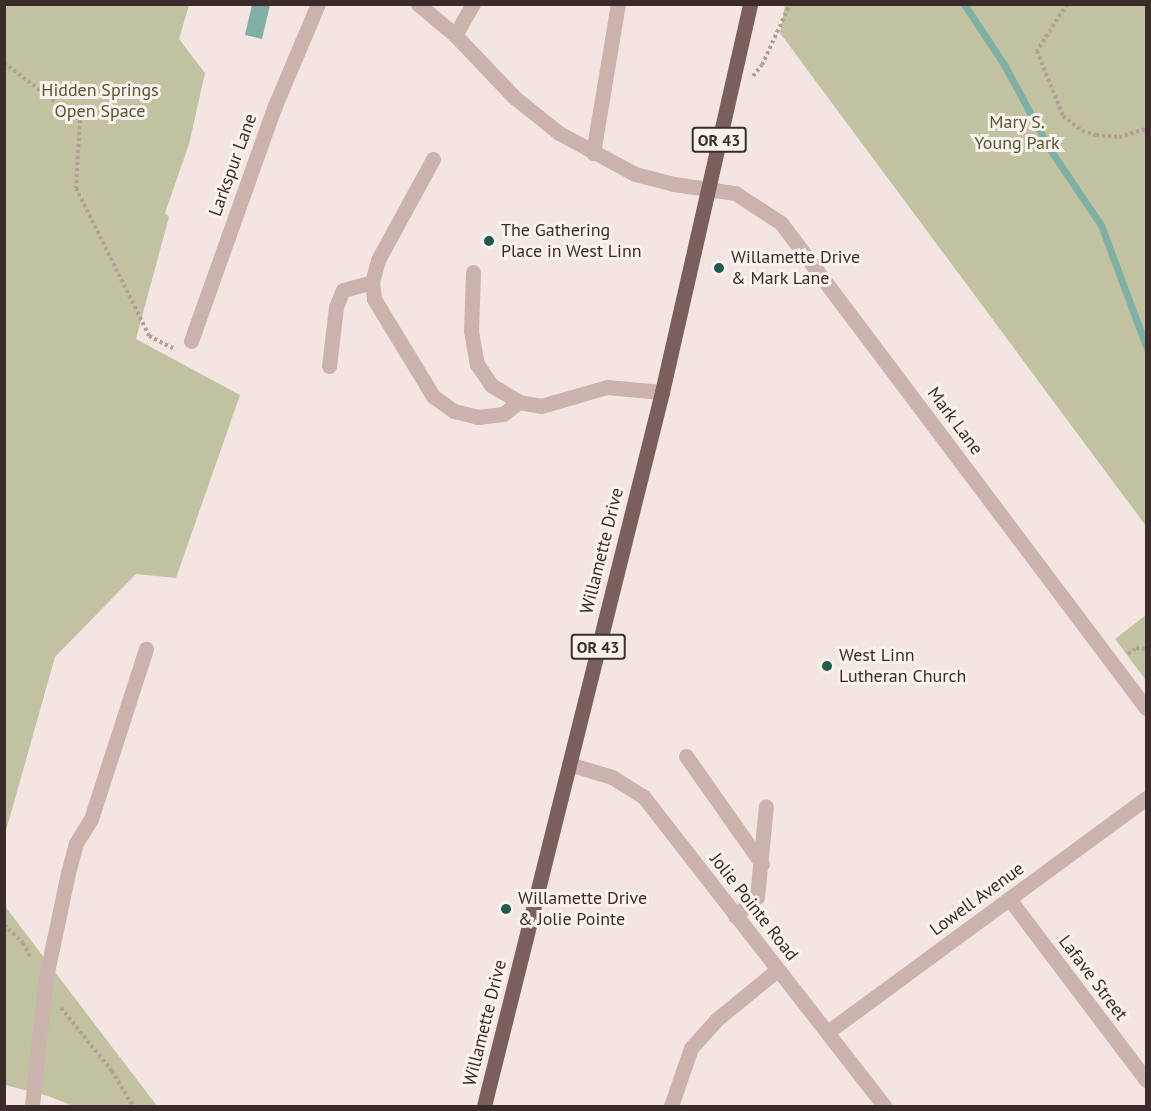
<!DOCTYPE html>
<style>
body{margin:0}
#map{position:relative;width:1151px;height:1111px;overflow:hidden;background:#f3e5e1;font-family:"PT Sans",sans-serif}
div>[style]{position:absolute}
.green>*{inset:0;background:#c0c2a1}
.water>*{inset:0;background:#80afa4}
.stream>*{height:7px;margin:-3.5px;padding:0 3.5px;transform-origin:3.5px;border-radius:3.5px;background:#80afa4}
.path>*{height:4px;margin-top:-2px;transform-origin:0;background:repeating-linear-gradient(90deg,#b79c97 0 3px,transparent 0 6px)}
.minor>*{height:15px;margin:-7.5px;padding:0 7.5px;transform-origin:7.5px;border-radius:7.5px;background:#cbb2ac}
.major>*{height:15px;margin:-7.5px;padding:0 7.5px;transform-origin:7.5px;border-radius:7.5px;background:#7b5f5d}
.dots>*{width:16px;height:16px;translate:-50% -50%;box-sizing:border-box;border:3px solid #faf1ed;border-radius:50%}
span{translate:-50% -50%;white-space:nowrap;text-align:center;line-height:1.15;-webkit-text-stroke:6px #faf1ed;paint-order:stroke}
.shield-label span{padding:2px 4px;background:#faf1ed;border:2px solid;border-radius:4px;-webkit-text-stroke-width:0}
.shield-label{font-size:16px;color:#392c2b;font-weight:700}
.park-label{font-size:18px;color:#54572f}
.street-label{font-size:18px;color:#392c2b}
.poi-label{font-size:18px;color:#392c2b}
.left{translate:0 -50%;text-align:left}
.frame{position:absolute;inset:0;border:6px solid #392c2b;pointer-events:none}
</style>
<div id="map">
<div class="green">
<div style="clip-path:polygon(5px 4px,189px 5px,179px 39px,205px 73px,189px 144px,165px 213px,169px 217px,136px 339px,240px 395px,176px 578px,136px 574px,55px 657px,5px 834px)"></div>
<div style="clip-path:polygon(785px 5px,1146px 5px,1146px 526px,780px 33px)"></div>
<div style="clip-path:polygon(1146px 615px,1146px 677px,1145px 679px,1115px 639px)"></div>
<div style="clip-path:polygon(4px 905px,157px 1106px,73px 1106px,48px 1096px,5px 1085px)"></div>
</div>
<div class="water">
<div style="clip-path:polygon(252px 5px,270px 5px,262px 39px,245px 35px)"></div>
</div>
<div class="stream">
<div style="left:964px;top:4px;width:74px;rotate:56.5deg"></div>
<div style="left:1005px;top:66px;width:93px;rotate:61.8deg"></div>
<div style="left:1049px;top:148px;width:93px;rotate:56deg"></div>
<div style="left:1101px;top:225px;width:129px;rotate:69.6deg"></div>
</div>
<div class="path">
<div style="left:1067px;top:4px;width:56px;rotate:122.6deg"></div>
<div style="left:1037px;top:51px;width:70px;rotate:68.2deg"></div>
<div style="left:1063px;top:116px;width:24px;rotate:38deg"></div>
<div style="left:1082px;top:131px;width:15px;rotate:16deg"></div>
<div style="left:1096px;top:135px;width:23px;rotate:5deg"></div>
<div style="left:1119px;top:137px;width:28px;rotate:-17deg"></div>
<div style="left:4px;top:63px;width:95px;rotate:36.9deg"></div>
<div style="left:80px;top:120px;width:68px;rotate:93.4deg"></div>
<div style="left:76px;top:188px;width:165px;rotate:63.7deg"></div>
<div style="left:149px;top:336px;width:30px;rotate:27deg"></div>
<div style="left:753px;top:76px;width:14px;rotate:-51deg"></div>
<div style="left:762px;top:65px;width:67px;rotate:-65.3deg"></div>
<div style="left:1128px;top:654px;width:10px;rotate:-37deg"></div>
<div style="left:1136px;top:648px;width:10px;rotate:6deg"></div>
<div style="left:4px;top:925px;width:26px;rotate:43deg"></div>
<div style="left:23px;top:943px;width:17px;rotate:62deg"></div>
<div style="left:61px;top:1008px;width:81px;rotate:51deg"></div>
<div style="left:112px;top:1071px;width:41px;rotate:59deg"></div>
</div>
<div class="minor">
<div style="left:418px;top:4px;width:48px;rotate:40deg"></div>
<div style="left:455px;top:35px;width:86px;rotate:46.4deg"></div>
<div style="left:514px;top:97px;width:58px;rotate:38.7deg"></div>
<div style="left:559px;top:133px;width:86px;rotate:28.3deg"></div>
<div style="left:635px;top:174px;width:40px;rotate:14.4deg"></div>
<div style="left:674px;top:184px;width:62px;rotate:8.4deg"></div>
<div style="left:735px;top:193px;width:55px;rotate:33.1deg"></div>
<div style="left:781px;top:223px;width:607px;rotate:53.04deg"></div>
<div style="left:455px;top:35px;width:36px;rotate:-60deg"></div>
<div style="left:593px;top:153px;width:151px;rotate:-80.5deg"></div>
<div style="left:433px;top:159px;width:115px;rotate:118.6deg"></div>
<div style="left:378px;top:260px;width:23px;rotate:105deg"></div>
<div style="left:372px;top:282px;width:17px;rotate:83deg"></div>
<div style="left:374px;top:299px;width:114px;rotate:58.7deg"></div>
<div style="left:433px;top:396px;width:26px;rotate:36deg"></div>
<div style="left:454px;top:411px;width:25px;rotate:14deg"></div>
<div style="left:478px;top:417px;width:25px;rotate:-7deg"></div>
<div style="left:503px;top:414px;width:20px;rotate:-37deg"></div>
<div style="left:473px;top:272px;width:59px;rotate:91.9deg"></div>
<div style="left:471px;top:331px;width:34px;rotate:80deg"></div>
<div style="left:477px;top:364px;width:25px;rotate:56deg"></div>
<div style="left:491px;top:385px;width:33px;rotate:31deg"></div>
<div style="left:519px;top:402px;width:22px;rotate:10deg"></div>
<div style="left:541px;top:406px;width:69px;rotate:-16.1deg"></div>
<div style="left:607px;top:387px;width:55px;rotate:5.2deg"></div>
<div style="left:191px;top:341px;width:247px;rotate:-70.4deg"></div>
<div style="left:274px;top:108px;width:113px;rotate:-67.1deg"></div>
<div style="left:329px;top:366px;width:59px;rotate:-83.2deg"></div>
<div style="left:336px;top:307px;width:18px;rotate:-68deg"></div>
<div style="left:343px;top:290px;width:30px;rotate:-15deg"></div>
<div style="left:686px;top:756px;width:132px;rotate:54.9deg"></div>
<div style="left:569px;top:764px;width:45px;rotate:16.8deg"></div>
<div style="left:612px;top:777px;width:36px;rotate:32deg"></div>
<div style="left:643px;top:796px;width:393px;rotate:52.1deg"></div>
<div style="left:1010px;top:900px;width:226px;rotate:52.9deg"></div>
<div style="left:735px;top:916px;width:29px;rotate:-41deg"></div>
<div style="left:757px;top:897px;width:91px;rotate:-84.4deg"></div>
<div style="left:829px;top:1031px;width:393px;rotate:-36.3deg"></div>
<div style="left:32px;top:1106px;width:125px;rotate:-84deg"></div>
<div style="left:45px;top:982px;width:111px;rotate:-78.1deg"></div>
<div style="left:68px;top:873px;width:31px;rotate:-75deg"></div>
<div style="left:76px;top:843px;width:28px;rotate:-58deg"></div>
<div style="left:91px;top:819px;width:179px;rotate:-72.1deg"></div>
<div style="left:671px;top:1106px;width:61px;rotate:-71deg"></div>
<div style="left:691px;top:1048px;width:38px;rotate:-48deg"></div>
<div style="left:716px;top:1020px;width:79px;rotate:-39.3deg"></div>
</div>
<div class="major">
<div style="left:484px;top:1106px;width:736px;rotate:-76deg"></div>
<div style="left:662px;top:392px;width:398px;rotate:-77.2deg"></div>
</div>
<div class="dots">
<div style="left:489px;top:241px;background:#215a4e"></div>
<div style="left:719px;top:268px;background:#215a4e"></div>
<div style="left:827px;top:666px;background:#215a4e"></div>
<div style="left:506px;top:909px;background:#215a4e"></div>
</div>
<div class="shield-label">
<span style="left:719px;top:140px">OR 43</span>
<span style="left:598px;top:647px">OR 43</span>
</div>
<div class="park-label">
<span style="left:100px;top:101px">Hidden Springs<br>Open Space</span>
<span style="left:1017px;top:133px">Mary S.<br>Young Park</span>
</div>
<div class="street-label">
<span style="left:233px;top:165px;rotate:-70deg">Larkspur Lane</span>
<span style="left:955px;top:421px;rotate:53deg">Mark Lane</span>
<span style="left:602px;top:551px;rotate:-76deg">Willamette Drive</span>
<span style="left:977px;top:899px;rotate:-36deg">Lowell Avenue</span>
<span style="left:754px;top:907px;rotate:52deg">Jolie Pointe Road</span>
<span style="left:1093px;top:978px;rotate:53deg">Lafave Street</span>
<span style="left:485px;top:1023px;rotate:-76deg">Willamette Drive</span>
</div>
<div class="poi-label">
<span class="left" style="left:501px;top:241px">The Gathering<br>Place in West Linn</span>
<span class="left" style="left:731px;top:268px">Willamette Drive<br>&amp; Mark Lane</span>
<span class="left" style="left:839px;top:666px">West Linn<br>Lutheran Church</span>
<span class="left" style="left:518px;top:909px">Willamette Drive<br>&amp; Jolie Pointe</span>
</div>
<div class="frame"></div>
</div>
